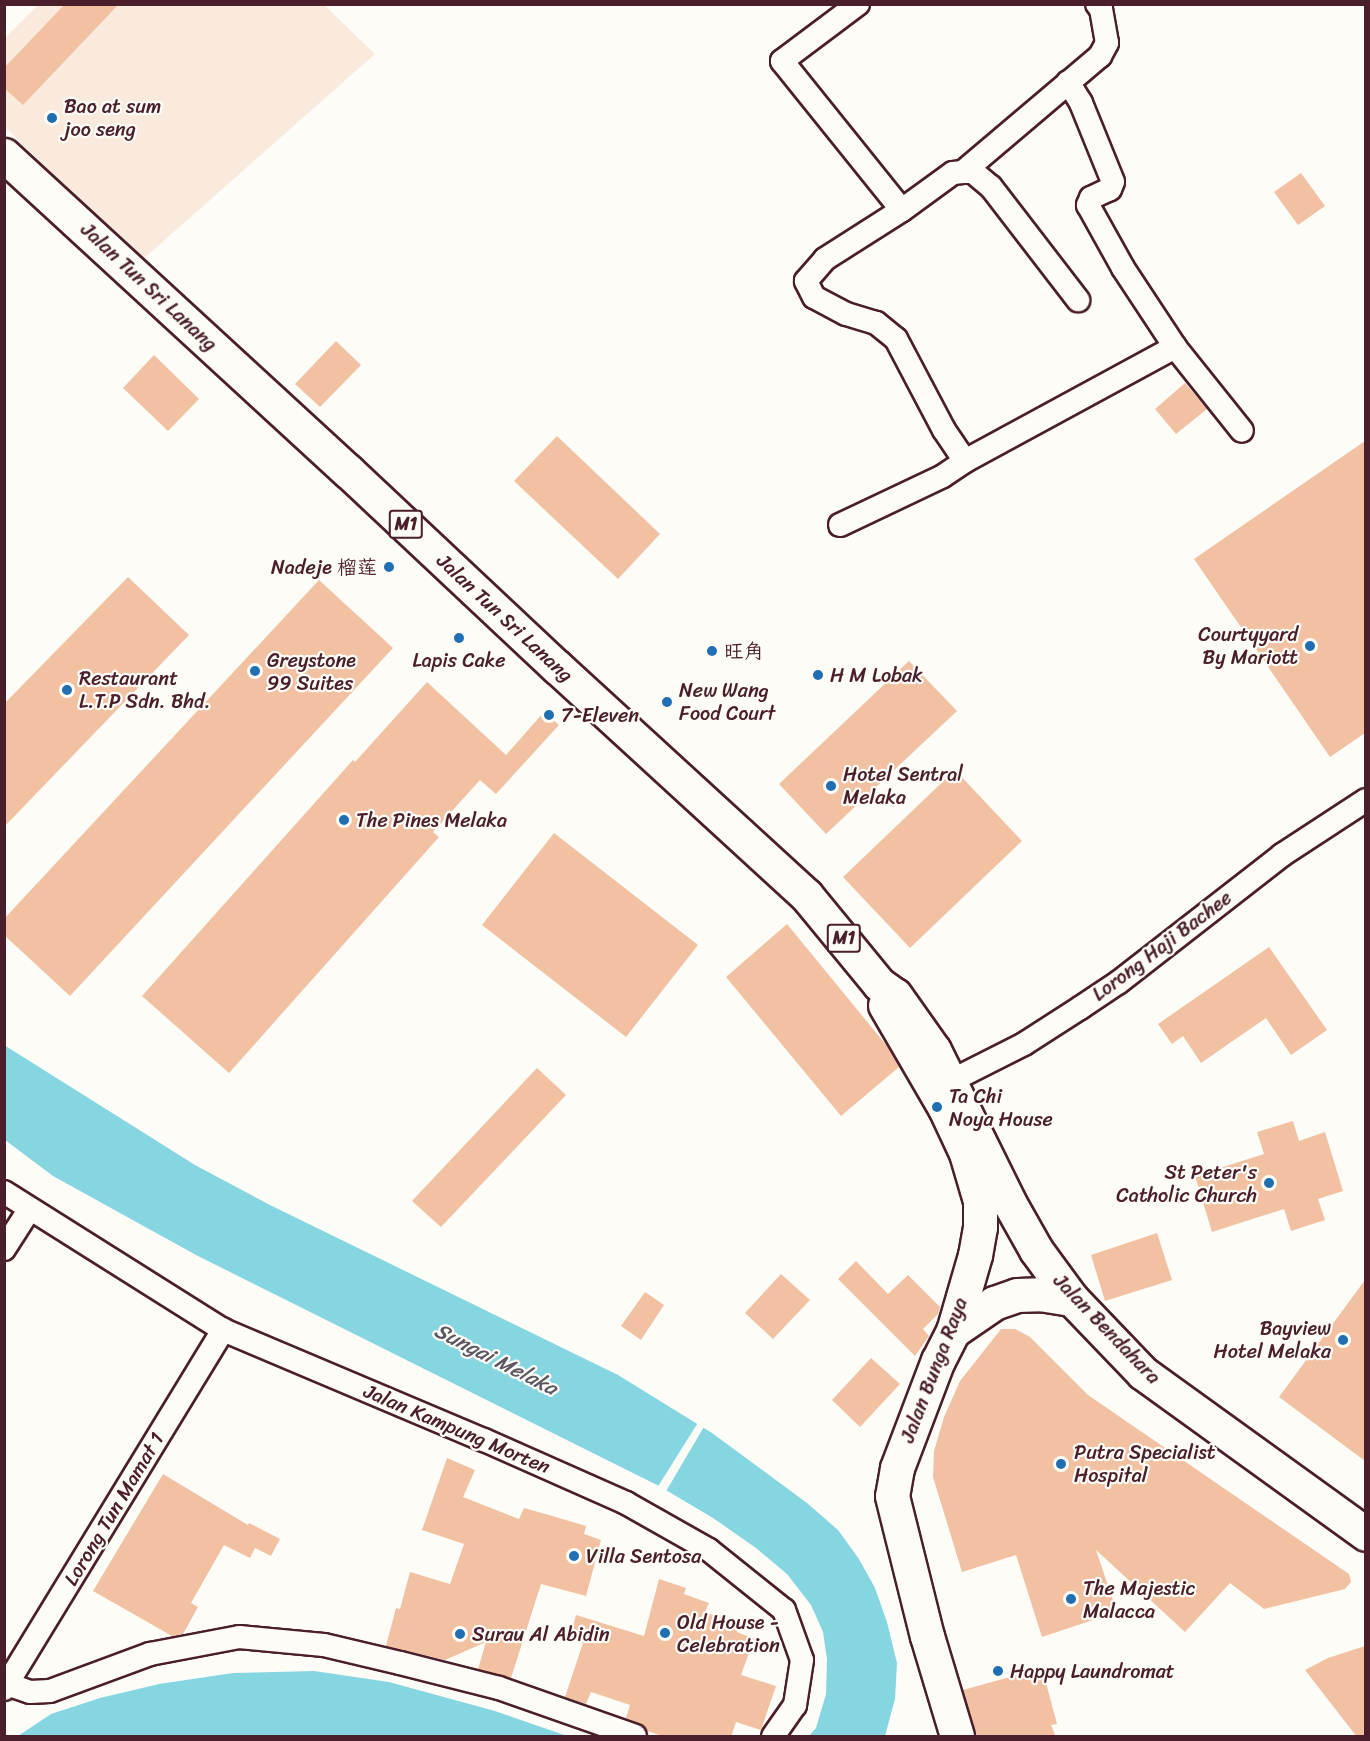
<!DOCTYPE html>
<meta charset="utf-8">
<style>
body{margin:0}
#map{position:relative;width:1370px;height:1741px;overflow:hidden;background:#fdfcf7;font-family:Sriracha,"LXGW WenKai TC",sans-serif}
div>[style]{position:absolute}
.built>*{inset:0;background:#faeade}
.water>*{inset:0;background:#85d6e1}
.pier>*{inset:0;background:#fdfcf7}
.building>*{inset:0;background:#f2c1a2}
.roads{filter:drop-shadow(2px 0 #4a1f2b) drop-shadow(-2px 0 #4a1f2b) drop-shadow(0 2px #4a1f2b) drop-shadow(0 -2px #4a1f2b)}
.street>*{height:22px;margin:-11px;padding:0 11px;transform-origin:11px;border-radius:11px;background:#fdfcf7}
.secondary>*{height:33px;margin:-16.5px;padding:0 16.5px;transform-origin:16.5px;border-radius:16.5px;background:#fdfcf7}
.primary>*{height:33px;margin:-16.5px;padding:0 16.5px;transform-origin:16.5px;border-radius:16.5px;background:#fdfcf7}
.dots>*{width:16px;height:16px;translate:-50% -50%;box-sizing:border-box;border:3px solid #fdfcf7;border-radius:50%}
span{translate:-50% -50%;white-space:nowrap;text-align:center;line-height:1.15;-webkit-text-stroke:4.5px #fdfcf7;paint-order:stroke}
.shield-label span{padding:2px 4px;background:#fdfcf7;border:2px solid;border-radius:4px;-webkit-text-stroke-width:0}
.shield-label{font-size:18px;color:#4a1f2b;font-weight:700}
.poi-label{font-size:20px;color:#4a1f2b}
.left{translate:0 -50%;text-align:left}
.right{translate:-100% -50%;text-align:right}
.street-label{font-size:20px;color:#4a1f2b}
.water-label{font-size:21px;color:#5c5662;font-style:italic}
.frame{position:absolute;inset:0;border:6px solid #4a1f2b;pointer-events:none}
</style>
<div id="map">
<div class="built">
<div style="clip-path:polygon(323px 4px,375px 54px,141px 261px,5px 127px,4px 39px,38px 5px)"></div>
</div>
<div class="water">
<div style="clip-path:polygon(4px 1045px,195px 1165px,270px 1205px,618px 1375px,712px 1433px,807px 1503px,838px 1530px,859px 1559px,875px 1588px,887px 1622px,897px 1663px,895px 1699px,885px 1736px,809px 1736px,816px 1728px,826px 1694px,827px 1659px,823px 1632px,811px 1605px,787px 1574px,756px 1548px,713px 1518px,659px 1486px,196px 1255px,53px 1176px,5px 1140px)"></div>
<div style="clip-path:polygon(314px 1671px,389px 1682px,495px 1711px,567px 1736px,18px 1736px,51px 1714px,100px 1698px,159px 1684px,233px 1673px)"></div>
</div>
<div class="pier">
<div style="clip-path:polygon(699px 1421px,705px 1425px,665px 1493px,657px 1488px)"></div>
</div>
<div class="building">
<div style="clip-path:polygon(65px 4px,119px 4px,23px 105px,4px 88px,4px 68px)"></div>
<div style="clip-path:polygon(1301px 173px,1325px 206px,1298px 225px,1274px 192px)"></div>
<div style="clip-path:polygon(336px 341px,361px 365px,320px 407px,295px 384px)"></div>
<div style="clip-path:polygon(154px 355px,199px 399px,168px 431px,123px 388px)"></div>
<div style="clip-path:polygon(1185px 383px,1207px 409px,1176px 434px,1155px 409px)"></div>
<div style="clip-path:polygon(557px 436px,660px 534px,618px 579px,514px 481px)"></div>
<div style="clip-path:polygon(1365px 441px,1365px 733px,1330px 757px,1194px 559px)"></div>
<div style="clip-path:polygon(128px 577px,189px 635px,4px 827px,4px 704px)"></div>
<div style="clip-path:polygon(319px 580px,393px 648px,70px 996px,4px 935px,4px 919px)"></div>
<div style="clip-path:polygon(909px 661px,957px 711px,826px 834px,779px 784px)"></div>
<div style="clip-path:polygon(427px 682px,506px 755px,544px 712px,559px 725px,496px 794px,480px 780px,433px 832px,439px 837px,229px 1073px,142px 996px,353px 760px,355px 762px)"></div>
<div style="clip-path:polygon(955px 770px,1022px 841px,910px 948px,843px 877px)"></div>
<div style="clip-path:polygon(554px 833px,698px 945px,626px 1037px,482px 925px)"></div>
<div style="clip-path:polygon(787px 924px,887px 1046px,899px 1067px,841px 1116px,726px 977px)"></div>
<div style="clip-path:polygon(1269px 947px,1327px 1030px,1291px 1055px,1266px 1018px,1201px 1063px,1183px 1036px,1172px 1044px,1158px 1024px)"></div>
<div style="clip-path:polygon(537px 1068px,566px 1095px,441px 1227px,412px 1201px)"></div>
<div style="clip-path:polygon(1293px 1121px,1299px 1141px,1325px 1132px,1343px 1191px,1318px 1199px,1325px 1220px,1291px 1231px,1284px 1209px,1212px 1232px,1195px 1176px,1264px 1154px,1257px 1132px)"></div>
<div style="clip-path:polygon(1157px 1233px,1172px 1280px,1105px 1301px,1091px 1255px)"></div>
<div style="clip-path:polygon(856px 1261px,888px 1294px,908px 1275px,940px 1307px,938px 1314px,923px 1329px,929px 1336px,915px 1356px,838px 1279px)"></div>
<div style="clip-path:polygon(781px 1274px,810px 1300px,773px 1339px,745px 1313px)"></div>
<div style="clip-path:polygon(1365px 1280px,1365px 1461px,1279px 1397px)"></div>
<div style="clip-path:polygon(645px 1292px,664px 1305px,641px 1340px,621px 1326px)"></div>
<div style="clip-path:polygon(1001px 1329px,1015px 1329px,1030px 1337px,1088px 1395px,1349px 1574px,1351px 1582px,1345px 1589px,1264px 1609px,1230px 1583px,1185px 1632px,1096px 1550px,1117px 1612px,1042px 1637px,1016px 1555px,962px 1572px,933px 1477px,934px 1451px,944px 1417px,960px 1381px)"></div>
<div style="clip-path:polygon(871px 1358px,900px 1384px,860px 1427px,832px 1400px)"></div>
<div style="clip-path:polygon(447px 1458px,475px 1470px,463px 1497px,519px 1519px,524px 1508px,549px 1515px,586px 1526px,584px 1534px,601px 1540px,586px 1596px,541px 1584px,511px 1678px,478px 1669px,486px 1642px,445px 1660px,386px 1646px,396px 1608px,400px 1609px,410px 1572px,450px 1584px,464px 1544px,422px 1530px)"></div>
<div style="clip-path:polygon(163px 1474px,248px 1525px,249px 1523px,280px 1539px,271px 1556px,255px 1548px,250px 1558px,224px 1545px,191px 1603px,198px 1607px,183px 1634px,172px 1636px,93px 1591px)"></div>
<div style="clip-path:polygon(659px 1579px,686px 1588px,684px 1594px,709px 1603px,705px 1612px,740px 1625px,737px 1632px,754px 1639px,741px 1675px,776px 1686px,761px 1730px,736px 1722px,731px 1737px,665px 1737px,647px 1731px,640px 1724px,626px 1718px,630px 1705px,591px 1692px,586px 1704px,565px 1697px,583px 1643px,570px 1639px,576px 1615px,644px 1636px)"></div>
<div style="clip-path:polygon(1365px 1646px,1365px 1737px,1357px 1737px,1305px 1670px,1328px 1658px)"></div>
<div style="clip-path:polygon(1042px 1668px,1057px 1724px,1051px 1725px,1056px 1737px,975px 1737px,963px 1690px)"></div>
</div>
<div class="roads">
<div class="street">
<div style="left:858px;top:4px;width:95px;rotate:143.1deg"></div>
<div style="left:782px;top:61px;width:191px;rotate:51.2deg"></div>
<div style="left:1068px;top:82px;width:25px;rotate:58deg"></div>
<div style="left:1081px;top:103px;width:85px;rotate:67.9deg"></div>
<div style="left:1113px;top:182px;width:8px;rotate:113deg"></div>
<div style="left:1110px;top:189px;width:21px;rotate:155deg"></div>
<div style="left:1091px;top:198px;width:8px;rotate:113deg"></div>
<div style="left:1088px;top:205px;width:72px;rotate:60.9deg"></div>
<div style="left:1123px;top:268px;width:95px;rotate:56.6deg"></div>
<div style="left:1175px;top:347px;width:107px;rotate:51.4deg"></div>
<div style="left:963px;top:172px;width:180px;rotate:-40.3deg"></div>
<div style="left:1100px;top:56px;width:15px;rotate:-62deg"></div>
<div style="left:1107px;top:43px;width:35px;rotate:-100deg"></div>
<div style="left:1101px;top:9px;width:6px;rotate:-129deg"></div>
<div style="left:965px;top:461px;width:37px;rotate:-124deg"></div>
<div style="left:944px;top:430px;width:103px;rotate:-117.8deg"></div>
<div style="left:896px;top:339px;width:26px;rotate:-141deg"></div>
<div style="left:876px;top:323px;width:31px;rotate:-163deg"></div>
<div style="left:846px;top:314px;width:36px;rotate:-152deg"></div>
<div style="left:814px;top:297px;width:18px;rotate:-117deg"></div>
<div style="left:806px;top:281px;width:29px;rotate:-49deg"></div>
<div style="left:825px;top:259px;width:91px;rotate:-32.5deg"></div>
<div style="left:902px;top:210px;width:63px;rotate:-36deg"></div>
<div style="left:953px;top:173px;width:10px;rotate:-6deg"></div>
<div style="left:963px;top:172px;width:10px"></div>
<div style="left:973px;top:172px;width:23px;rotate:40deg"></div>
<div style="left:991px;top:187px;width:143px;rotate:52.4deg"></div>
<div style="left:840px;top:525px;width:114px;rotate:-25.4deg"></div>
<div style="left:943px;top:476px;width:27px;rotate:-34deg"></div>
<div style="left:965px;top:461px;width:239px;rotate:-28.5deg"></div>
<div style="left:937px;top:1088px;width:97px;rotate:-26.8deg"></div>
<div style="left:1024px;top:1044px;width:67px;rotate:-32.7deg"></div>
<div style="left:1080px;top:1008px;width:47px;rotate:-33.7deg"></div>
<div style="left:1119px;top:982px;width:207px;rotate:-37.9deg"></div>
<div style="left:1282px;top:855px;width:100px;rotate:-33.2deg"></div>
<div style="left:4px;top:1192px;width:259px;rotate:32.2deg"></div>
<div style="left:223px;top:1330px;width:283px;rotate:22.9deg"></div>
<div style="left:484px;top:1440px;width:155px;rotate:23.9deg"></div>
<div style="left:626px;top:1503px;width:95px;rotate:29.5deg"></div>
<div style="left:709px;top:1550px;width:96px;rotate:38.7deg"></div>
<div style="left:784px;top:1610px;width:53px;rotate:70.2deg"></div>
<div style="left:802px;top:1660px;width:46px;rotate:98.8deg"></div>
<div style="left:795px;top:1705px;width:38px;rotate:125deg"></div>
<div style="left:4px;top:1249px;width:46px;rotate:-57.3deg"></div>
<div style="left:7px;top:1684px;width:24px;rotate:19deg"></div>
<div style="left:30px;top:1692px;width:20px;rotate:-3deg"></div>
<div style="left:50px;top:1691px;width:107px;rotate:-20.3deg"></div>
<div style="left:150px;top:1654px;width:91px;rotate:-10.8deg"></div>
<div style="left:239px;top:1637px;width:85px;rotate:5.4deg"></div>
<div style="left:324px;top:1645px;width:78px;rotate:13.3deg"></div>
<div style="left:400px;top:1663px;width:102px;rotate:14.2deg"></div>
<div style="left:499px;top:1688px;width:144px;rotate:19.4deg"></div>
<div style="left:4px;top:1689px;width:421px;rotate:-58.6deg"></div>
</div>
<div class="secondary">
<div style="left:885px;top:1005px;width:119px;rotate:59.8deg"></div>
<div style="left:945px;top:1108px;width:50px;rotate:65deg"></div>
<div style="left:966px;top:1153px;width:50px;rotate:73.7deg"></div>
<div style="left:980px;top:1201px;width:26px;rotate:90deg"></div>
<div style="left:980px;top:1227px;width:28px;rotate:100deg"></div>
<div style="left:975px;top:1255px;width:79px;rotate:106.1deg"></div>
<div style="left:953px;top:1331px;width:33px;rotate:117deg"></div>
<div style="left:938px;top:1360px;width:116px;rotate:110.8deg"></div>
<div style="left:897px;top:1468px;width:28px;rotate:100deg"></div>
<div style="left:892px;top:1496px;width:144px;rotate:76deg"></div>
<div style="left:927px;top:1636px;width:104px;rotate:73.3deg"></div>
<div style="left:953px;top:1331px;width:50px;rotate:-34.3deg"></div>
<div style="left:994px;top:1303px;width:24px;rotate:-19deg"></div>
<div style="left:1017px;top:1295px;width:23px;rotate:-2deg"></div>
<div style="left:1040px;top:1294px;width:32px;rotate:9deg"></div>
</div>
<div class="primary">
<div style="left:4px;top:155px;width:467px;rotate:42.6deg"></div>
<div style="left:348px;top:471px;width:287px;rotate:43.2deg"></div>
<div style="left:557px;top:667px;width:338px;rotate:42.5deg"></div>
<div style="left:806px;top:895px;width:115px;rotate:50.6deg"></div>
<div style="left:879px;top:984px;width:19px;rotate:35deg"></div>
<div style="left:895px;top:995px;width:67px;rotate:54.7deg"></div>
<div style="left:934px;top:1050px;width:169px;rotate:63.7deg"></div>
<div style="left:1009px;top:1202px;width:55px;rotate:60.6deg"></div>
<div style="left:1036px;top:1250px;width:61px;rotate:53.7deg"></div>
<div style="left:1072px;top:1299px;width:103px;rotate:46.2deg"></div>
<div style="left:1143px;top:1373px;width:275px;rotate:35.8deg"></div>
</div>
</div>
<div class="dots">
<div style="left:52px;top:118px;background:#1f6fb2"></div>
<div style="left:389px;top:567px;background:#1f6fb2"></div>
<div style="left:459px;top:638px;background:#1f6fb2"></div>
<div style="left:1310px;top:646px;background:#1f6fb2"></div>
<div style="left:712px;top:651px;background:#1f6fb2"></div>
<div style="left:255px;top:671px;background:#1f6fb2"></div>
<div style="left:818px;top:675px;background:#1f6fb2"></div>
<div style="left:67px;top:690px;background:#1f6fb2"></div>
<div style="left:667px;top:702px;background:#1f6fb2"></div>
<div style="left:549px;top:715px;background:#1f6fb2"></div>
<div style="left:831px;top:786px;background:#1f6fb2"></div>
<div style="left:344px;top:820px;background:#1f6fb2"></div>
<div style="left:937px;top:1107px;background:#1f6fb2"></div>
<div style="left:1269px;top:1183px;background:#1f6fb2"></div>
<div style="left:1343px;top:1340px;background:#1f6fb2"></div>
<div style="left:1061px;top:1464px;background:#1f6fb2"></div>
<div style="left:574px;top:1556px;background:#1f6fb2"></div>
<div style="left:1071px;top:1599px;background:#1f6fb2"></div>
<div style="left:665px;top:1633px;background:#1f6fb2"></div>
<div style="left:460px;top:1634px;background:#1f6fb2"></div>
<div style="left:998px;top:1671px;background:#1f6fb2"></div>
</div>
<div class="shield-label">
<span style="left:406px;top:524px">M1</span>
<span style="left:844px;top:938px">M1</span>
</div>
<div class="poi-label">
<span class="left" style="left:64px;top:118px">Bao at sum<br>joo seng</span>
<span class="right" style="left:377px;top:567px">Nadeje 榴莲</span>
<span class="right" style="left:1298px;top:646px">Courtyyard<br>By Mariott</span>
<span class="left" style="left:724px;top:651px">旺角</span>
<span class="left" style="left:267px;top:672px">Greystone<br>99 Suites</span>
<span style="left:459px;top:660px">Lapis Cake</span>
<span class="left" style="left:830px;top:675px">H M Lobak</span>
<span class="left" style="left:79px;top:690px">Restaurant<br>L.T.P Sdn. Bhd.</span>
<span class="left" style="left:679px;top:702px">New Wang<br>Food Court</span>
<span class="left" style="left:561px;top:715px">7-Eleven</span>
<span class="left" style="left:843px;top:786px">Hotel Sentral<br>Melaka</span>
<span class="left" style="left:356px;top:820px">The Pines Melaka</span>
<span class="left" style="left:949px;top:1108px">Ta Chi<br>Noya House</span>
<span class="right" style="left:1257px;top:1184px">St Peter's<br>Catholic Church</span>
<span class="right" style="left:1331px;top:1340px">Bayview<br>Hotel Melaka</span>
<span class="left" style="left:1074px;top:1464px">Putra Specialist<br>Hospital</span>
<span class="left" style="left:586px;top:1556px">Villa Sentosa</span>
<span class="left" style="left:1083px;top:1600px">The Majestic<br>Malacca</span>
<span class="left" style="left:677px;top:1634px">Old House -<br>Celebration</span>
<span class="left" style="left:472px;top:1634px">Surau Al Abidin</span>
<span class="left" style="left:1010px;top:1671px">Happy Laundromat</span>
</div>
<div class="street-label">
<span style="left:149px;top:287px;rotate:43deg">Jalan Tun Sri Lanang</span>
<span style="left:505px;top:618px;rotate:43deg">Jalan Tun Sri Lanang</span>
<span style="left:1162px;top:946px;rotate:-37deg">Lorong Haji Bachee</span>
<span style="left:1107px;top:1329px;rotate:46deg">Jalan Bendahara</span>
<span style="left:934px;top:1370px;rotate:-69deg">Jalan Bunga Raya</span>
<span style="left:457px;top:1429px;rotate:23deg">Jalan Kampung Morten</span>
<span style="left:114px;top:1509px;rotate:-59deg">Lorong Tun Mamat 1</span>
</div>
<div class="water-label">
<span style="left:496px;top:1359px;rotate:27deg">Sungai Melaka</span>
</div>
<div class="frame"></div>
</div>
